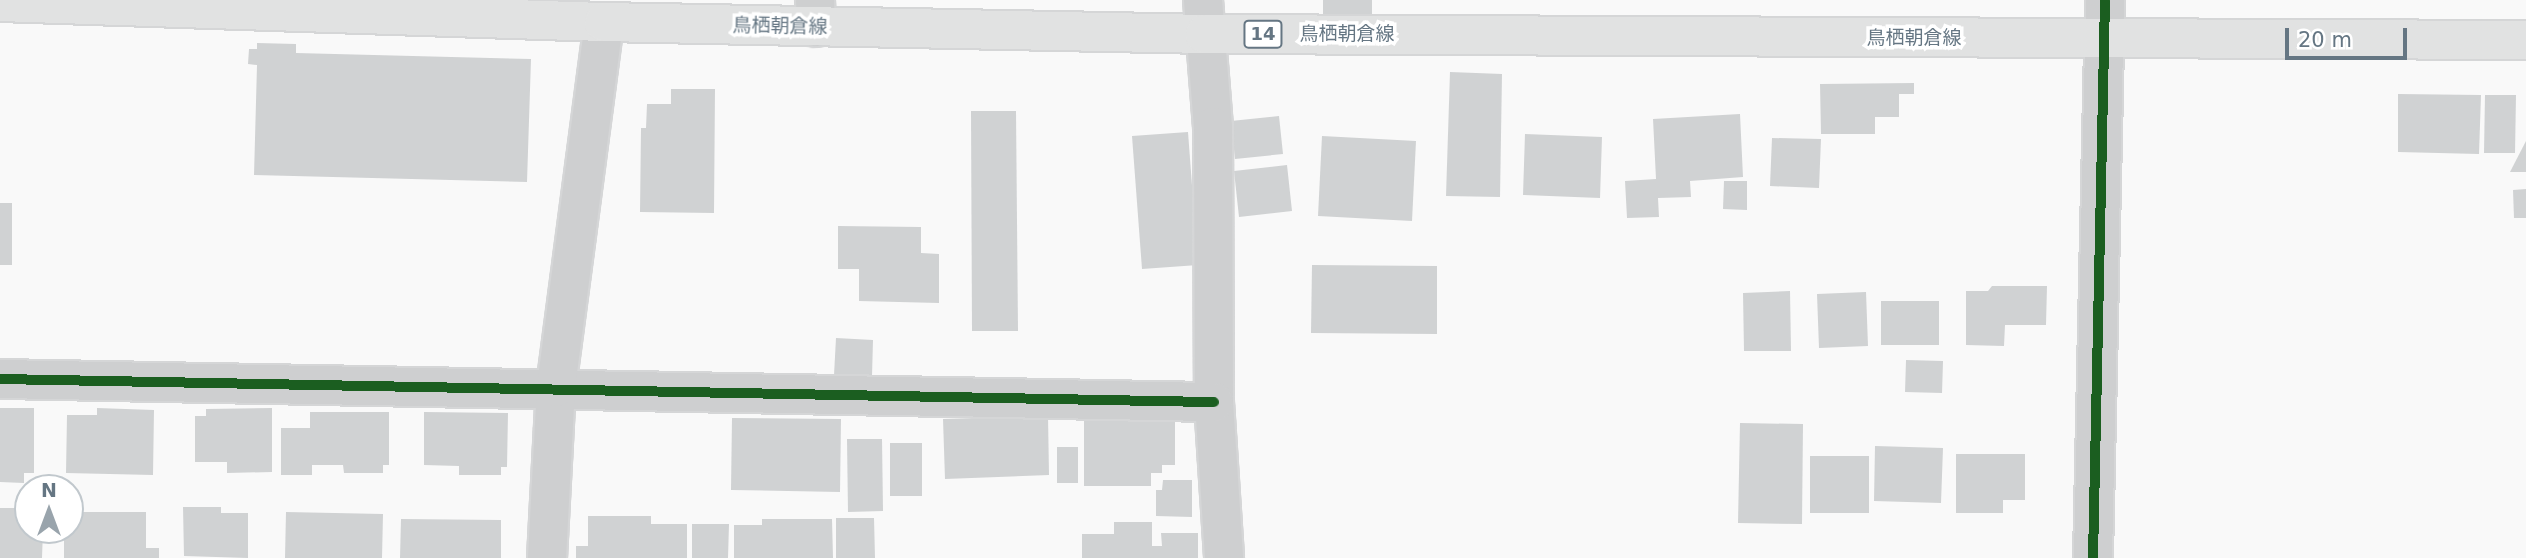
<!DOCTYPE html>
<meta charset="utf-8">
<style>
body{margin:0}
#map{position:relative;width:2526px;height:558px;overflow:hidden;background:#f9f9f9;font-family:"DejaVu Sans","Noto Sans JP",sans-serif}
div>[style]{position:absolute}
.building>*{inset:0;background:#d0d2d3}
.roads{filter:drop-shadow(2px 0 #d5d6d7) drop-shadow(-2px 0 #d5d6d7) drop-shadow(0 2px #d5d6d7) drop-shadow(0 -2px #d5d6d7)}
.minor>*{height:38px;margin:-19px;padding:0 19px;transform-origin:19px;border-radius:19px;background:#cecfd0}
.major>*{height:38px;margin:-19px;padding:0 19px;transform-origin:19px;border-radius:19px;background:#e1e2e2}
.cycleway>*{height:10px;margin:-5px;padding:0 5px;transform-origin:5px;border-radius:5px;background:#1b5e20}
span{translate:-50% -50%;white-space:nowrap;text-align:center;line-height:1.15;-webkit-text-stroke:7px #fff;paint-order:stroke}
.shield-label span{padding:2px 5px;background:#fff;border:2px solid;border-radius:5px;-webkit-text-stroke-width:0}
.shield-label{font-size:18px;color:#657683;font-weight:700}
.street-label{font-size:19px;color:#657683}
.north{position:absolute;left:14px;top:474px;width:70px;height:70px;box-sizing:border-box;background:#fff;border:2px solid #c1c8cd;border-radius:50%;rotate:0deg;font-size:19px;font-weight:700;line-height:28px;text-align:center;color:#657683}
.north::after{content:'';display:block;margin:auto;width:24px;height:32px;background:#99a4ac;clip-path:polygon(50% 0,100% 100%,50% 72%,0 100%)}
.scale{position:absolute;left:2285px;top:28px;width:122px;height:32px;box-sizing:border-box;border:4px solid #657683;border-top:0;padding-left:9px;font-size:21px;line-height:24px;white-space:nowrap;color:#657683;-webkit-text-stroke:5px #fff;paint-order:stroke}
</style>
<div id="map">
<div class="building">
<div style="clip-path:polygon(1323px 0,1372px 0,1372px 16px,1323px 16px)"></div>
<div style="clip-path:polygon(257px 43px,296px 44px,296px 53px,531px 59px,527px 182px,254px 175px,257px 65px,248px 64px,249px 49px,257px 49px)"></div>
<div style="clip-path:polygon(1450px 72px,1502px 74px,1500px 197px,1446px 196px)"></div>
<div style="clip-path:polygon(1914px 83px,1914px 94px,1899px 94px,1899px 117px,1875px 117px,1875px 134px,1821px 134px,1820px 84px)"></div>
<div style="clip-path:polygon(671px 89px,715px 89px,714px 213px,640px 212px,641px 128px,646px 128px,647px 104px,671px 104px)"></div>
<div style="clip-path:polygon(2398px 94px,2481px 95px,2479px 154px,2398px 152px)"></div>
<div style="clip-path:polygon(2485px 95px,2516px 95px,2515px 153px,2484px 153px)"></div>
<div style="clip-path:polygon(971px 111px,1016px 111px,1018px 331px,972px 331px)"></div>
<div style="clip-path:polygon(1740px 114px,1743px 177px,1690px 181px,1691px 197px,1658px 198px,1659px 217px,1627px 218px,1625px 181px,1656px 179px,1653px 119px)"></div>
<div style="clip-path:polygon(1279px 116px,1283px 154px,1235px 159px,1231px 121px)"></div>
<div style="clip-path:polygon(1188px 132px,1198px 265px,1142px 269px,1132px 136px)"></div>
<div style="clip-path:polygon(1525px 134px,1602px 137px,1600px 198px,1523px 195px)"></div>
<div style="clip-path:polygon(1322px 136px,1416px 141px,1412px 221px,1318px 216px)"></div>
<div style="clip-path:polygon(1772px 138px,1821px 139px,1819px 188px,1770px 186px)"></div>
<div style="clip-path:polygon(2526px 141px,2526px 172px,2510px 172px)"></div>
<div style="clip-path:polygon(1287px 165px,1292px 211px,1239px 217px,1234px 171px)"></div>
<div style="clip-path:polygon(1724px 181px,1747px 181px,1747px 210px,1723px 209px)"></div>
<div style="clip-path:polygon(2526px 189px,2526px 218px,2514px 218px,2513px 190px)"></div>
<div style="clip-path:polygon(0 203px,12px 203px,12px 265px,0 265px)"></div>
<div style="clip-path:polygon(838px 226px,921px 227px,921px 253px,939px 254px,939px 303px,859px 301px,859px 269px,838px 269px)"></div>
<div style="clip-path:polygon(1312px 265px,1437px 266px,1437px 334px,1311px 333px)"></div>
<div style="clip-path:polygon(1992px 286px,2047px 286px,2046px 325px,2005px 325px,2004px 346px,1966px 345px,1966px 291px,1988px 291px)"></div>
<div style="clip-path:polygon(1790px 291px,1791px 351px,1744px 351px,1743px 293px)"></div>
<div style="clip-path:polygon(1866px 292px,1868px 346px,1819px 348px,1817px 294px)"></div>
<div style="clip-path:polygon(1881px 301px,1939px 301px,1939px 345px,1881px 345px)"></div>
<div style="clip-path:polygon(836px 338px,873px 340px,872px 376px,834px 375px)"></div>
<div style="clip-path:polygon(1906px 360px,1943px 361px,1942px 393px,1905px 392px)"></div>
<div style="clip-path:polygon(0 408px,34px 408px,34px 473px,24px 473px,24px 483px,0 482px)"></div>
<div style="clip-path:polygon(97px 408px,154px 410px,153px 475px,66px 473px,67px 415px,97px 415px)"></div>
<div style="clip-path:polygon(272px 408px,272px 472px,227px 473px,227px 462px,195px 462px,195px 416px,206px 416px,206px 409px)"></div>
<div style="clip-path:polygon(310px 412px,389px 412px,389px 465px,383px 465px,383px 473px,344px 473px,343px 465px,312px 465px,312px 475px,281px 475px,281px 428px,310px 428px)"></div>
<div style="clip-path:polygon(424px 412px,508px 413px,507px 467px,501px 467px,501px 475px,459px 475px,459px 466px,424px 465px)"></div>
<div style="clip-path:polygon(1048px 416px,1049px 475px,945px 479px,943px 419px)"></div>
<div style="clip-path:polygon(1084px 417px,1175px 417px,1175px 465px,1162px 465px,1162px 473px,1151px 473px,1151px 486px,1084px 486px)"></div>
<div style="clip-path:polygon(732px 418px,841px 419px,840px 492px,731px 490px)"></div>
<div style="clip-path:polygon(1740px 423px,1803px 424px,1802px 524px,1738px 523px)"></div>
<div style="clip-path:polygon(847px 439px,882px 439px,883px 511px,848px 512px)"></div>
<div style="clip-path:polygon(890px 443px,922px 443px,922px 496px,890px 496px)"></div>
<div style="clip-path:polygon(1875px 446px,1943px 448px,1941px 503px,1874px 501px)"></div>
<div style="clip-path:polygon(1057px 447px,1078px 447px,1078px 483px,1057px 483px)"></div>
<div style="clip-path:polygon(1956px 454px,2025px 454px,2025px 500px,2003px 500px,2003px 513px,1956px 513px)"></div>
<div style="clip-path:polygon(1810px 456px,1869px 456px,1869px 513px,1810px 513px)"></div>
<div style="clip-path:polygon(1163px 480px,1192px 480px,1192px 517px,1156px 516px,1156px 490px,1162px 490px)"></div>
<div style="clip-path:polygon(183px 507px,221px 507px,221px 513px,248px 513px,248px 558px,184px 556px)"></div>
<div style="clip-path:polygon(0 508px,28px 508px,28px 530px,43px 530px,42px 558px,0 558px)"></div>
<div style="clip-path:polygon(70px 512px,146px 512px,146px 548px,159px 548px,159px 558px,64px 558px,64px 530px,70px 530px)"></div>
<div style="clip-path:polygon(286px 512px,383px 514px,382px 558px,285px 558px)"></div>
<div style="clip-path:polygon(588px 516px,651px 516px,651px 524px,687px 524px,687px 558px,576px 558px,576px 546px,588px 546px)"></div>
<div style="clip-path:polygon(836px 518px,874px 518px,875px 558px,836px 558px)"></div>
<div style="clip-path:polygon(401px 519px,501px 520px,501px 558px,400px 558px)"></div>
<div style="clip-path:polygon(762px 519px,832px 519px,833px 558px,734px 558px,734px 525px,762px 525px)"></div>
<div style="clip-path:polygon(1114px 522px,1152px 522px,1152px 546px,1162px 546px,1161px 533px,1198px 533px,1198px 558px,1082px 558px,1082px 534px,1114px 534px)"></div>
<div style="clip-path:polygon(692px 524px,729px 524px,728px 558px,692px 558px)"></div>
</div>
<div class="roads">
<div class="minor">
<div style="left:815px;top:0;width:27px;rotate:88deg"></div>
<div style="left:1203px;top:0;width:127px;rotate:85.5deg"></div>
<div style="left:1213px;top:127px;width:275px;rotate:89.8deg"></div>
<div style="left:1214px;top:402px;width:156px;rotate:86.3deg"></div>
<div style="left:0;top:379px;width:1214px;rotate:1.09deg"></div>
<div style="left:547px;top:558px;width:171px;rotate:-87deg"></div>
<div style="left:556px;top:387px;width:368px;rotate:-82.5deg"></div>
<div style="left:2093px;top:558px;width:558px;rotate:-88.77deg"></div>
</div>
<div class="major">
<div style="left:0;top:2px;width:604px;rotate:1.9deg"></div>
<div style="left:604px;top:22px;width:601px;rotate:1.14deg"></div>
<div style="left:1205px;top:34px;width:1321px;rotate:0.26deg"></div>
</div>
</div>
<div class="cycleway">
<div style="left:0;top:379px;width:1214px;rotate:1.09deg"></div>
<div style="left:2093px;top:558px;width:558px;rotate:-88.77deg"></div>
</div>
<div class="shield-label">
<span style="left:1263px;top:34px">14</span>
</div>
<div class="street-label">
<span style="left:780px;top:26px;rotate:1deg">鳥栖朝倉線</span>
<span style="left:1347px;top:34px">鳥栖朝倉線</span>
<span style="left:1914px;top:38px">鳥栖朝倉線</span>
</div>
<div class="north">N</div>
<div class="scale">20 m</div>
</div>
